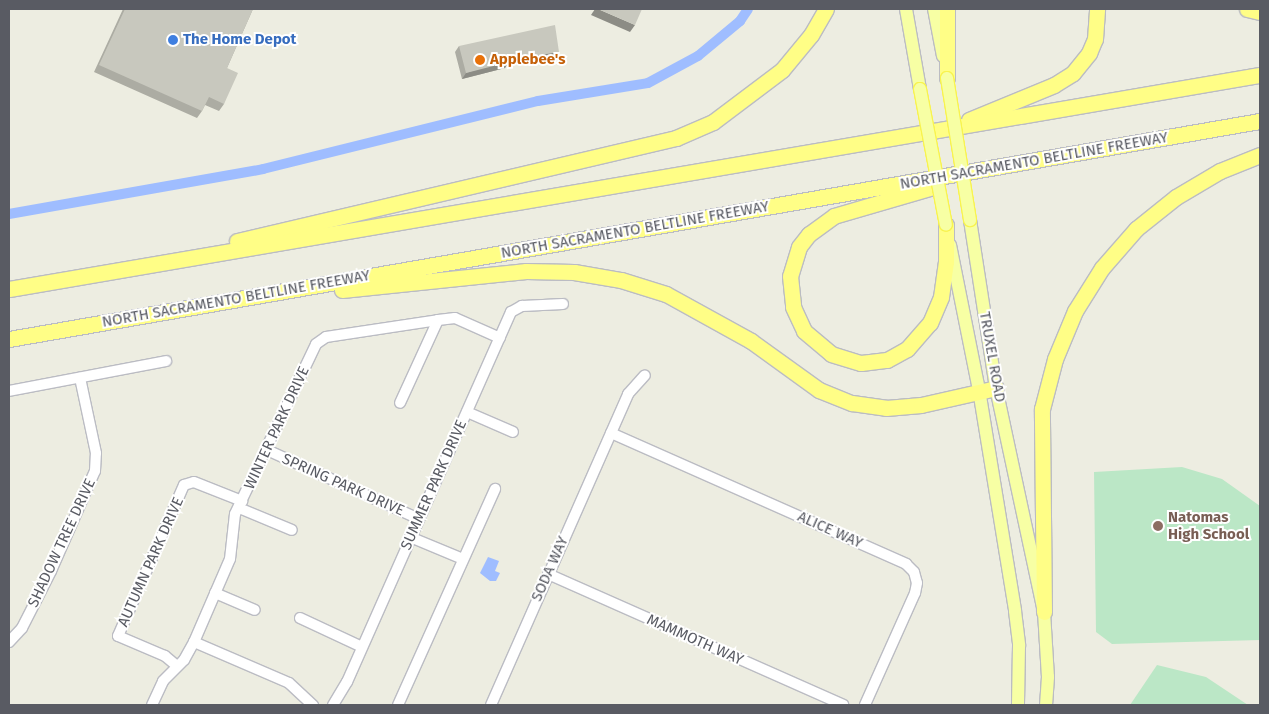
<!DOCTYPE html>
<style>
body{margin:0}
#map{position:relative;width:1269px;height:714px;overflow:hidden;background:#edede1;font-family:"Fira Sans",sans-serif}
div>[style]{position:absolute}
.green>*{inset:0;background:#bbe7c6}
.water>*{inset:0;background:#9fbdff}
.canal>*{height:10px;margin:-5px;padding:0 5px;transform-origin:5px;border-radius:5px;background:#9fbdff}
.roads{filter:drop-shadow(1px 0 #bbbcc3) drop-shadow(-1px 0 #bbbcc3) drop-shadow(0 1px #bbbcc3) drop-shadow(0 -1px #bbbcc3)}
.minor>*{height:10px;margin:-5px;padding:0 5px;transform-origin:5px;border-radius:5px;background:#fff}
.major>*{height:12px;margin:-6px;padding:0 6px;transform-origin:6px;border-radius:6px;background:#f7ffa4}
.highway>*{height:15px;margin:-7.5px;padding:0 7.5px;transform-origin:7.5px;border-radius:7.5px;background:#fffe86}
.bridges{filter:drop-shadow(1px 0 #f8f34f) drop-shadow(-1px 0 #f8f34f) drop-shadow(0 1px #f8f34f) drop-shadow(0 -1px #f8f34f)}
.major-bridge>*{height:12px;margin:-6px;padding:0 6px;transform-origin:6px;border-radius:6px;background:#f7ffa4}
.wall>*{inset:0;background:#acaca3}
.shaded-wall>*{inset:0;background:#8c8c85}
.building>*{inset:0;background:#c8c8be}
.dots>*{width:14px;height:14px;translate:-50% -50%;box-sizing:border-box;border:2px solid #fff;border-radius:50%}
span{translate:-50% -50%;white-space:nowrap;text-align:center;line-height:1.15;-webkit-text-stroke:4px #fff;paint-order:stroke}
.shop-label{font-size:15px;color:#366cbe;font-weight:700}
.left{translate:0 -50%;text-align:left}
.food-label{font-size:15px;color:#c56008;font-weight:700}
.street-label{font-size:15px;color:#595b63}
.education-label{font-size:15px;color:#785e54;font-weight:700}
.frame{position:absolute;inset:0;border:10px solid #595b63;pointer-events:none}
</style>
<div id="map">
<div class="green">
<div style="clip-path:polygon(1182px 467px,1222px 479px,1260px 506px,1260px 640px,1112px 644px,1096px 632px,1094px 472px)"></div>
<div style="clip-path:polygon(1157px 665px,1206px 677px,1248px 705px,1130px 705px)"></div>
</div>
<div class="water">
<div style="clip-path:polygon(488px 557px,499px 561px,495px 571px,500px 573px,496px 581px,490px 581px,480px 573px)"></div>
</div>
<div class="canal">
<div style="left:9px;top:214px;width:258px;rotate:-10deg"></div>
<div style="left:263px;top:169px;width:283px;rotate:-13.9deg"></div>
<div style="left:538px;top:101px;width:111px;rotate:-9.3deg"></div>
<div style="left:648px;top:83px;width:57px;rotate:-28.4deg"></div>
<div style="left:698px;top:56px;width:55px;rotate:-39.8deg"></div>
<div style="left:740px;top:21px;width:14px;rotate:-56deg"></div>
</div>
<div class="roads">
<div class="minor">
<div style="left:438px;top:320px;width:17px;rotate:-7deg"></div>
<div style="left:455px;top:318px;width:49px;rotate:24deg"></div>
<div style="left:9px;top:391px;width:160px;rotate:-10.8deg"></div>
<div style="left:467px;top:412px;width:50px;rotate:23.5deg"></div>
<div style="left:611px;top:433px;width:323px;rotate:23.9deg"></div>
<div style="left:906px;top:564px;width:11px;rotate:45deg"></div>
<div style="left:914px;top:572px;width:11px;rotate:75deg"></div>
<div style="left:917px;top:583px;width:10px;rotate:101deg"></div>
<div style="left:915px;top:593px;width:123px;rotate:114.1deg"></div>
<div style="left:267px;top:450px;width:167px;rotate:24.4deg"></div>
<div style="left:239px;top:508px;width:57px;rotate:22.5deg"></div>
<div style="left:410px;top:537px;width:57px;rotate:22.5deg"></div>
<div style="left:548px;top:574px;width:323px;rotate:23.9deg"></div>
<div style="left:215px;top:593px;width:43px;rotate:23deg"></div>
<div style="left:300px;top:618px;width:68px;rotate:25.1deg"></div>
<div style="left:9px;top:642px;width:19px;rotate:-47deg"></div>
<div style="left:22px;top:628px;width:64px;rotate:-63deg"></div>
<div style="left:51px;top:571px;width:109px;rotate:-66.3deg"></div>
<div style="left:95px;top:471px;width:18px;rotate:-87deg"></div>
<div style="left:96px;top:453px;width:77px;rotate:-102deg"></div>
<div style="left:194px;top:642px;width:103px;rotate:23.3deg"></div>
<div style="left:289px;top:683px;width:33px;rotate:43deg"></div>
<div style="left:177px;top:666px;width:16px;rotate:-140deg"></div>
<div style="left:165px;top:656px;width:51px;rotate:-156.9deg"></div>
<div style="left:118px;top:636px;width:165px;rotate:-66.4deg"></div>
<div style="left:184px;top:485px;width:10px;rotate:-17deg"></div>
<div style="left:194px;top:482px;width:52px;rotate:21.6deg"></div>
<div style="left:152px;top:705px;width:26px;rotate:-65deg"></div>
<div style="left:163px;top:681px;width:30px;rotate:-45deg"></div>
<div style="left:184px;top:660px;width:21px;rotate:-61deg"></div>
<div style="left:194px;top:642px;width:90px;rotate:-66.6deg"></div>
<div style="left:230px;top:559px;width:45px;rotate:-83.7deg"></div>
<div style="left:235px;top:514px;width:188px;rotate:-64.5deg"></div>
<div style="left:316px;top:344px;width:12px;rotate:-35deg"></div>
<div style="left:326px;top:337px;width:113px;rotate:-8.6deg"></div>
<div style="left:438px;top:320px;width:91px;rotate:114.6deg"></div>
<div style="left:333px;top:705px;width:27px;rotate:-59deg"></div>
<div style="left:347px;top:682px;width:405px;rotate:-66.1deg"></div>
<div style="left:511px;top:312px;width:13px;rotate:-29deg"></div>
<div style="left:522px;top:306px;width:41px;rotate:-2.8deg"></div>
<div style="left:398px;top:705px;width:237px;rotate:-65.8deg"></div>
<div style="left:491px;top:705px;width:340px;rotate:-66.2deg"></div>
<div style="left:628px;top:394px;width:25px;rotate:-48deg"></div>
</div>
<div class="major">
<div style="left:906px;top:9px;width:81px;rotate:80.1deg"></div>
<div style="left:934px;top:9px;width:48px;rotate:79.2deg"></div>
<div style="left:970px;top:220px;width:170px;rotate:81.2deg"></div>
<div style="left:996px;top:388px;width:229px;rotate:77.9deg"></div>
<div style="left:1044px;top:612px;width:65px;rotate:86.5deg"></div>
<div style="left:1048px;top:677px;width:28px;rotate:94deg"></div>
<div style="left:950px;top:245px;width:148px;rotate:78.7deg"></div>
<div style="left:979px;top:390px;width:224px;rotate:80.7deg"></div>
<div style="left:1015px;top:611px;width:35px;rotate:83deg"></div>
<div style="left:1019px;top:646px;width:59px;rotate:91deg"></div>
</div>
<div class="highway">
<div style="left:947px;top:9px;width:69px;rotate:90deg"></div>
<div style="left:1247px;top:9px;width:13px;rotate:13deg"></div>
<div style="left:969px;top:120px;width:92px;rotate:-22.4deg"></div>
<div style="left:1054px;top:85px;width:22px;rotate:-32deg"></div>
<div style="left:1073px;top:73px;width:26px;rotate:-51deg"></div>
<div style="left:1089px;top:53px;width:15px;rotate:-67deg"></div>
<div style="left:1095px;top:39px;width:30px;rotate:-86deg"></div>
<div style="left:933px;top:187px;width:103px;rotate:163.7deg"></div>
<div style="left:834px;top:216px;width:31px;rotate:144deg"></div>
<div style="left:809px;top:234px;width:16px;rotate:128deg"></div>
<div style="left:799px;top:247px;width:30px;rotate:107deg"></div>
<div style="left:790px;top:276px;width:31px;rotate:84deg"></div>
<div style="left:793px;top:307px;width:26px;rotate:65deg"></div>
<div style="left:804px;top:331px;width:35px;rotate:40deg"></div>
<div style="left:831px;top:354px;width:31px;rotate:17deg"></div>
<div style="left:861px;top:363px;width:26px;rotate:-7deg"></div>
<div style="left:887px;top:360px;width:23px;rotate:-29deg"></div>
<div style="left:907px;top:349px;width:35px;rotate:-49deg"></div>
<div style="left:930px;top:323px;width:28px;rotate:-67deg"></div>
<div style="left:941px;top:297px;width:35px;rotate:-82deg"></div>
<div style="left:946px;top:262px;width:37px;rotate:-90deg"></div>
<div style="left:237px;top:241px;width:451px;rotate:-13.2deg"></div>
<div style="left:676px;top:138px;width:40px;rotate:-23.4deg"></div>
<div style="left:713px;top:122px;width:86px;rotate:-37deg"></div>
<div style="left:782px;top:70px;width:45px;rotate:-50.4deg"></div>
<div style="left:811px;top:35px;width:30px;rotate:-60deg"></div>
<div style="left:9px;top:289px;width:1269px;rotate:-9.71deg"></div>
<div style="left:342px;top:290px;width:185px;rotate:-5.9deg"></div>
<div style="left:526px;top:271px;width:48px;rotate:1.2deg"></div>
<div style="left:574px;top:272px;width:48px;rotate:9.7deg"></div>
<div style="left:621px;top:280px;width:47px;rotate:17.3deg"></div>
<div style="left:666px;top:294px;width:97px;rotate:28.9deg"></div>
<div style="left:751px;top:341px;width:84px;rotate:35.8deg"></div>
<div style="left:819px;top:390px;width:35px;rotate:22deg"></div>
<div style="left:852px;top:403px;width:34px;rotate:8deg"></div>
<div style="left:886px;top:408px;width:35px;rotate:-5deg"></div>
<div style="left:921px;top:405px;width:77px;rotate:-12.8deg"></div>
<div style="left:9px;top:339px;width:1270px;rotate:-9.89deg"></div>
<div style="left:1044px;top:612px;width:203px;rotate:-90.6deg"></div>
<div style="left:1042px;top:409px;width:52px;rotate:-75.4deg"></div>
<div style="left:1055px;top:359px;width:52px;rotate:-67.4deg"></div>
<div style="left:1075px;top:311px;width:51px;rotate:-57.9deg"></div>
<div style="left:1102px;top:268px;width:52px;rotate:-48.9deg"></div>
<div style="left:1136px;top:229px;width:51px;rotate:-38.7deg"></div>
<div style="left:1176px;top:197px;width:51px;rotate:-30.6deg"></div>
<div style="left:1220px;top:171px;width:43px;rotate:-21.8deg"></div>
</div>
</div>
<div class="bridges">
<div class="major-bridge">
<div style="left:947px;top:78px;width:144px;rotate:80.8deg"></div>
<div style="left:920px;top:89px;width:138px;rotate:79.2deg"></div>
</div>
</div>
<div class="wall">
<div style="clip-path:polygon(123px 9px,253px 9px,227px 68px,224px 104px,219px 111px,205px 105px,202px 111px,197px 118px,94px 72px)"></div>
<div style="clip-path:polygon(459px 46px,559px 52px,555px 57px,507px 65px,505px 68px,462px 79px,455px 52px)"></div>
</div>
<div class="shaded-wall">
<div style="clip-path:polygon(595px 9px,598px 9px,635px 25px,630px 32px,591px 15px)"></div>
<div style="clip-path:polygon(559px 52px,555px 57px,507px 65px,505px 68px,462px 79px,466px 73px,508px 60px)"></div>
</div>
<div class="building">
<div style="clip-path:polygon(125px 9px,253px 9px,227px 68px,238px 73px,224px 104px,209px 97px,202px 111px,99px 65px)"></div>
<div style="clip-path:polygon(598px 9px,642px 9px,635px 25px)"></div>
<div style="clip-path:polygon(555px 25px,559px 52px,508px 60px,509px 62px,466px 73px,459px 46px)"></div>
</div>
<div class="dots">
<div style="left:173px;top:40px;background:#3f7fe0"></div>
<div style="left:480px;top:60px;background:#e8710a"></div>
<div style="left:1158px;top:526px;background:#8d6e63"></div>
</div>
<div class="shop-label">
<span class="left" style="left:183px;top:40px">The Home Depot</span>
</div>
<div class="food-label">
<span class="left" style="left:490px;top:60px">Applebee's</span>
</div>
<div class="street-label">
<span style="left:1034px;top:161px;rotate:-10deg">NORTH SACRAMENTO BELTLINE FREEWAY</span>
<span style="left:635px;top:230px;rotate:-10deg">NORTH SACRAMENTO BELTLINE FREEWAY</span>
<span style="left:236px;top:299px;rotate:-10deg">NORTH SACRAMENTO BELTLINE FREEWAY</span>
<span style="left:992px;top:357px;rotate:80deg">TRUXEL ROAD</span>
<span style="left:277px;top:428px;rotate:-65deg">WINTER PARK DRIVE</span>
<span style="left:343px;top:485px;rotate:24deg">SPRING PARK DRIVE</span>
<span style="left:434px;top:485px;rotate:-66deg">SUMMER PARK DRIVE</span>
<span style="left:830px;top:530px;rotate:24deg">ALICE WAY</span>
<span style="left:62px;top:543px;rotate:-65deg">SHADOW TREE DRIVE</span>
<span style="left:151px;top:562px;rotate:-66deg">AUTUMN PARK DRIVE</span>
<span style="left:550px;top:569px;rotate:-66deg">SODA WAY</span>
<span style="left:695px;top:640px;rotate:24deg">MAMMOTH WAY</span>
</div>
<div class="education-label">
<span class="left" style="left:1168px;top:526px">Natomas<br>High School</span>
</div>
<div class="frame"></div>
</div>
